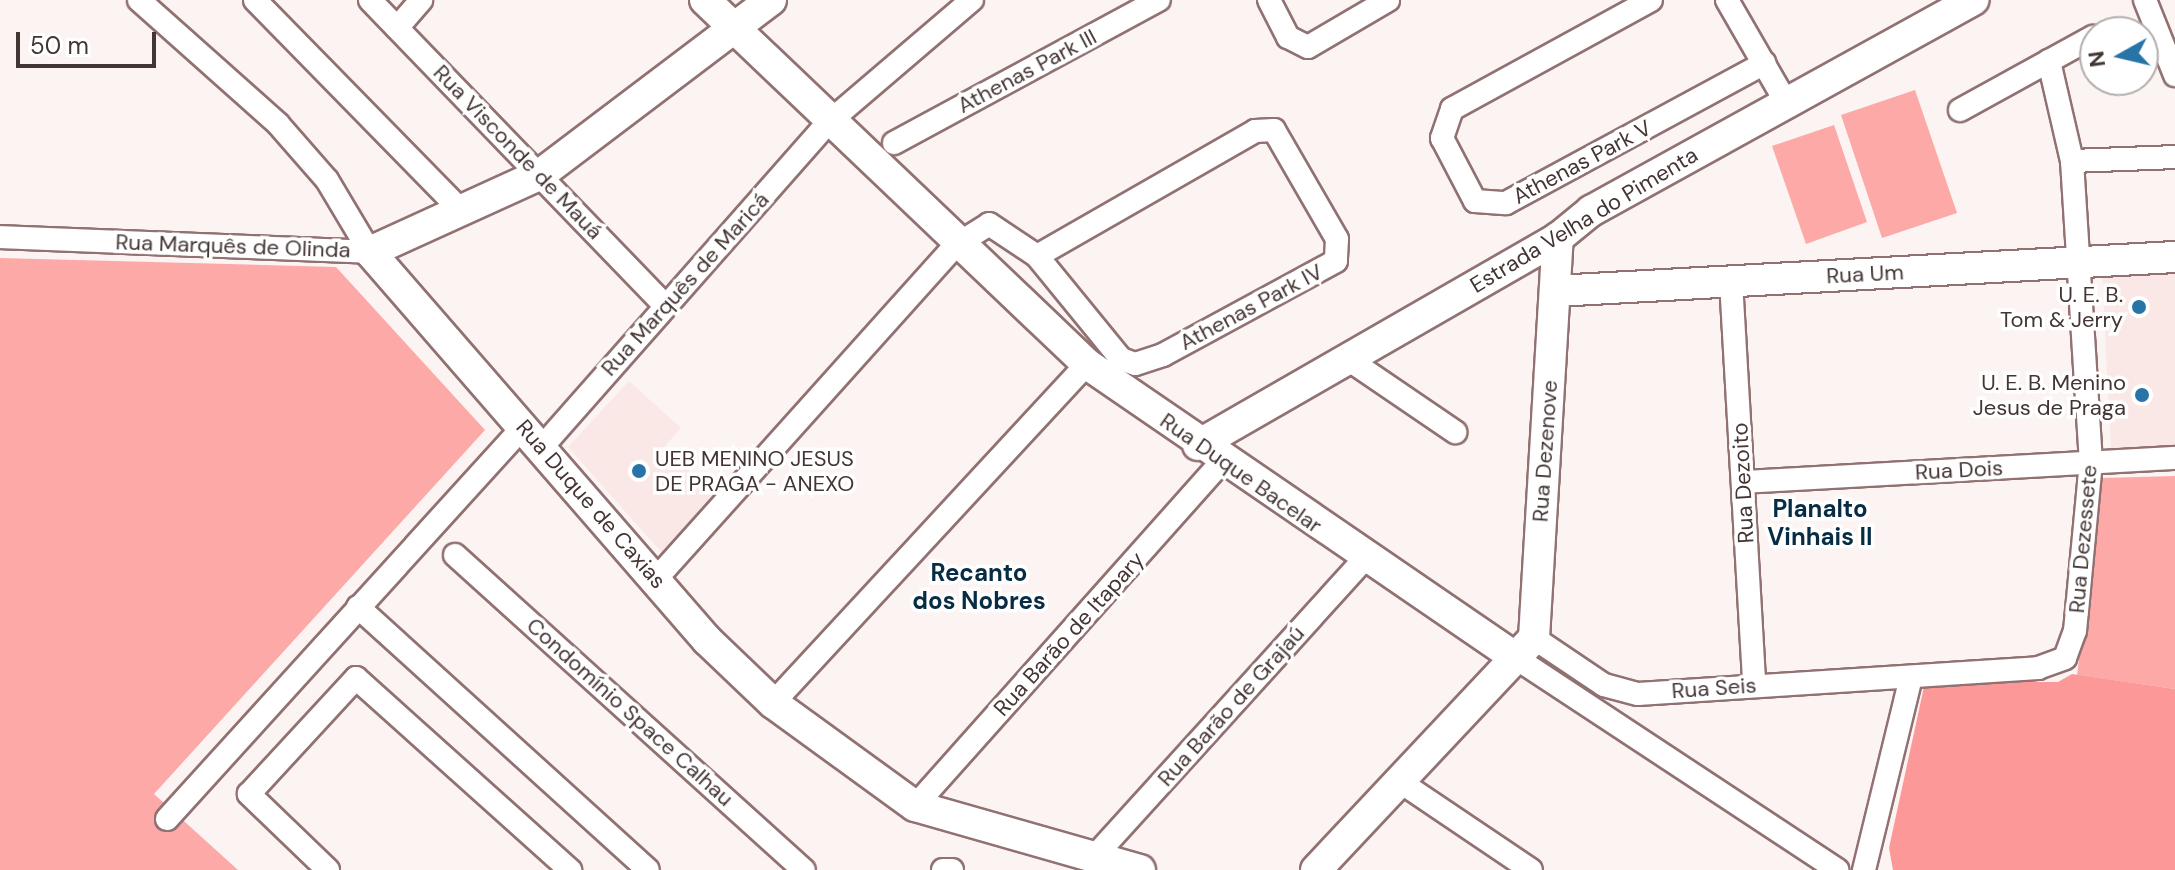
<!DOCTYPE html>
<meta charset="utf-8">
<style>
body{margin:0}
#map{position:relative;width:2175px;height:870px;overflow:hidden;background:#fbf4f3;font-family:"DM Sans",sans-serif}
div>[style]{position:absolute}
.built>*{inset:0;background:#fae8e7}
.green>*{inset:0;background:#fca9a8}
.forest>*{inset:0;background:#fc9898}
.roads{filter:drop-shadow(2px 0 #917171) drop-shadow(-2px 0 #917171) drop-shadow(0 2px #917171) drop-shadow(0 -2px #917171)}
.street>*{height:22px;margin:-11px;padding:0 11px;transform-origin:11px;border-radius:11px;background:#fff}
.secondary>*{height:30px;margin:-15px;padding:0 15px;transform-origin:15px;border-radius:15px;background:#fff}
.dots>*{width:22px;height:22px;translate:-50% -50%;box-sizing:border-box;border:4px solid #fff;border-radius:50%}
span{translate:-50% -50%;white-space:nowrap;text-align:center;line-height:1.15;-webkit-text-stroke:7px #fff;paint-order:stroke}
.street-label{font-size:22px;color:#433534}
.poi-label{font-size:22px;color:#433534}
.right{translate:-100% -50%;text-align:right}
.left{translate:0 -50%;text-align:left}
.neighbourhood-label{font-size:24px;color:#072c44;font-weight:700}
.north{position:absolute;left:2079px;top:16px;width:80px;height:80px;box-sizing:border-box;background:#fff;border:2px solid #b4aeae;border-radius:50%;rotate:262deg;font-size:22px;font-weight:700;line-height:32px;text-align:center;color:#433534}
.north::after{content:'';display:block;margin:auto;width:28px;height:36px;background:#2874a7;clip-path:polygon(50% 0,100% 100%,50% 72%,0 100%)}
.scale{position:absolute;left:16px;top:32px;width:140px;height:36px;box-sizing:border-box;border:4px solid #433534;border-top:0;padding-left:10px;font-size:24px;line-height:28px;white-space:nowrap;color:#433534;-webkit-text-stroke:6px #fff;paint-order:stroke}
</style>
<div id="map">
<div class="built">
<div style="clip-path:polygon(2175px 271px,2175px 446px,2111px 450px,2102px 275px)"></div>
<div style="clip-path:polygon(629px 381px,681px 428px,663px 448px,715px 494px,663px 554px,568px 447px)"></div>
</div>
<div class="green">
<div style="clip-path:polygon(1915px 90px,1957px 213px,1882px 238px,1841px 115px)"></div>
<div style="clip-path:polygon(1834px 125px,1867px 222px,1806px 244px,1772px 146px)"></div>
<div style="clip-path:polygon(0 258px,336px 267px,485px 430px,154px 794px,238px 870px,0 870px)"></div>
<div style="clip-path:polygon(2175px 476px,2175px 689px,2077px 675px,2101px 478px)"></div>
</div>
<div class="forest">
<div style="clip-path:polygon(2072px 674px,2175px 689px,2175px 870px,1893px 870px,1889px 848px,1925px 682px,2058px 682px)"></div>
</div>
<div class="roads">
<div class="street">
<div style="left:139px;top:0;width:186px;rotate:41.7deg"></div>
<div style="left:278px;top:124px;width:74px;rotate:48.8deg"></div>
<div style="left:327px;top:180px;width:84px;rotate:59.2deg"></div>
<div style="left:255px;top:0;width:294px;rotate:45.6deg"></div>
<div style="left:370px;top:0;width:424px;rotate:46deg"></div>
<div style="left:1269px;top:0;width:42px;rotate:62.8deg"></div>
<div style="left:1288px;top:37px;width:22px;rotate:27deg"></div>
<div style="left:1308px;top:47px;width:93px;rotate:-30.4deg"></div>
<div style="left:1651px;top:0;width:227px;rotate:151.3deg"></div>
<div style="left:1452px;top:109px;width:31px;rotate:109deg"></div>
<div style="left:1442px;top:138px;width:71px;rotate:62.4deg"></div>
<div style="left:1475px;top:201px;width:31px;rotate:4deg"></div>
<div style="left:1506px;top:203px;width:294px;rotate:-28.4deg"></div>
<div style="left:1727px;top:0;width:118px;rotate:60deg"></div>
<div style="left:2145px;top:0;width:81px;rotate:68.2deg"></div>
<div style="left:397px;top:28px;width:37px;rotate:-49deg"></div>
<div style="left:1960px;top:110px;width:152px;rotate:-28.8deg"></div>
<div style="left:1274px;top:130px;width:126px;rotate:60deg"></div>
<div style="left:1337px;top:239px;width:22px;rotate:93deg"></div>
<div style="left:1336px;top:261px;width:197px;rotate:151.5deg"></div>
<div style="left:1163px;top:355px;width:29px;rotate:162deg"></div>
<div style="left:1135px;top:364px;width:15px;rotate:-160deg"></div>
<div style="left:1121px;top:359px;width:133px;rotate:-129.2deg"></div>
<div style="left:1037px;top:256px;width:251px;rotate:-29.8deg"></div>
<div style="left:1255px;top:131px;width:19px;rotate:-3deg"></div>
<div style="left:894px;top:143px;width:301px;rotate:-28.4deg"></div>
<div style="left:2072px;top:161px;width:103px;rotate:-2.2deg"></div>
<div style="left:0;top:237px;width:370px;rotate:2.3deg"></div>
<div style="left:1731px;top:281px;width:405px;rotate:86.7deg"></div>
<div style="left:1348px;top:359px;width:130px;rotate:34.3deg"></div>
<div style="left:542px;top:447px;width:434px;rotate:-48.6deg"></div>
<div style="left:829px;top:122px;width:188px;rotate:-40.5deg"></div>
<div style="left:1743px;top:482px;width:433px;rotate:-3.2deg"></div>
<div style="left:455px;top:555px;width:470px;rotate:42.1deg"></div>
<div style="left:656px;top:579px;width:449px;rotate:-48.1deg"></div>
<div style="left:956px;top:245px;width:39px;rotate:-32deg"></div>
<div style="left:989px;top:224px;width:58px;rotate:33.7deg"></div>
<div style="left:358px;top:607px;width:391px;rotate:42.2deg"></div>
<div style="left:1534px;top:638px;width:84px;rotate:33.9deg"></div>
<div style="left:1604px;top:685px;width:35px;rotate:15deg"></div>
<div style="left:1638px;top:694px;width:401px;rotate:-3.7deg"></div>
<div style="left:2038px;top:668px;width:29px;rotate:-20deg"></div>
<div style="left:2065px;top:658px;width:29px;rotate:-70deg"></div>
<div style="left:2075px;top:631px;width:169px;rotate:-84.6deg"></div>
<div style="left:2091px;top:463px;width:303px;rotate:-93.6deg"></div>
<div style="left:2072px;top:161px;width:103px;rotate:-103deg"></div>
<div style="left:1516px;top:658px;width:385px;rotate:33.4deg"></div>
<div style="left:773px;top:703px;width:462px;rotate:-47.2deg"></div>
<div style="left:1399px;top:781px;width:159px;rotate:34deg"></div>
<div style="left:915px;top:806px;width:461px;rotate:-48.3deg"></div>
<div style="left:167px;top:819px;width:531px;rotate:-47.75deg"></div>
<div style="left:1096px;top:855px;width:401px;rotate:-47.8deg"></div>
<div style="left:328px;top:870px;width:110px;rotate:-136.1deg"></div>
<div style="left:249px;top:794px;width:158px;rotate:-47.3deg"></div>
<div style="left:356px;top:678px;width:288px;rotate:41.9deg"></div>
<div style="left:943px;top:870px;width:9px"></div>
<div style="left:1864px;top:870px;width:199px;rotate:-76.3deg"></div>
</div>
<div class="secondary">
<div style="left:705px;top:0;width:528px;rotate:43.62deg"></div>
<div style="left:1087px;top:364px;width:520px;rotate:34.42deg"></div>
<div style="left:771px;top:0;width:288px;rotate:142.9deg"></div>
<div style="left:541px;top:174px;width:188px;rotate:155.5deg"></div>
<div style="left:370px;top:252px;width:514px;rotate:49.02deg"></div>
<div style="left:707px;top:640px;width:91px;rotate:43.7deg"></div>
<div style="left:773px;top:703px;width:175px;rotate:36deg"></div>
<div style="left:915px;top:806px;width:234px;rotate:15.9deg"></div>
<div style="left:1555px;top:291px;width:621px;rotate:-3.14deg"></div>
<div style="left:1198px;top:445px;width:415px;rotate:-29.9deg"></div>
<div style="left:1558px;top:238px;width:43px;rotate:-39.3deg"></div>
<div style="left:1591px;top:211px;width:437px;rotate:-28.9deg"></div>
<div style="left:1316px;top:870px;width:318px;rotate:-46.8deg"></div>
<div style="left:1534px;top:638px;width:401px;rotate:-86.6deg"></div>
</div>
</div>
<div class="dots">
<div style="left:2139px;top:307px;background:#2874a7"></div>
<div style="left:2142px;top:395px;background:#2874a7"></div>
<div style="left:639px;top:471px;background:#2874a7"></div>
</div>
<div class="street-label">
<span style="left:1027px;top:71px;rotate:-28deg">Athenas Park III</span>
<span style="left:518px;top:152px;rotate:46deg">Rua Visconde de Mauá</span>
<span style="left:1582px;top:162px;rotate:-28deg">Athenas Park V</span>
<span style="left:1584px;top:220px;rotate:-31deg">Estrada Velha do Pimenta</span>
<span style="left:233px;top:246px;rotate:2deg">Rua Marquês de Olinda</span>
<span style="left:1865px;top:274px;rotate:-3deg">Rua Um</span>
<span style="left:685px;top:284px;rotate:-48deg">Rua Marquês de Maricá</span>
<span style="left:1251px;top:307px;rotate:-28deg">Athenas Park IV</span>
<span style="left:1545px;top:451px;rotate:-86deg">Rua Dezenove</span>
<span style="left:1959px;top:470px;rotate:-3deg">Rua Dois</span>
<span style="left:1241px;top:473px;rotate:35deg">Rua Duque Bacelar</span>
<span style="left:1743px;top:483px;rotate:-93deg">Rua Dezoito</span>
<span style="left:591px;top:504px;rotate:49deg">Rua Duque de Caxias</span>
<span style="left:2083px;top:539px;rotate:-85deg">Rua Dezessete</span>
<span style="left:1069px;top:634px;rotate:-48deg">Rua Barão de Itapary</span>
<span style="left:1714px;top:688px;rotate:-4deg">Rua Seis</span>
<span style="left:1231px;top:706px;rotate:-48deg">Rua Barão de Grajaú</span>
<span style="left:630px;top:712px;rotate:42deg">Condomínio Space Calhau</span>
</div>
<div class="poi-label">
<span class="right" style="left:2123px;top:307px">U. E. B.<br>Tom &amp; Jerry</span>
<span class="right" style="left:2126px;top:395px">U. E. B. Menino<br>Jesus de Praga</span>
<span class="left" style="left:655px;top:471px">UEB MENINO JESUS<br>DE PRAGA - ANEXO</span>
</div>
<div class="neighbourhood-label">
<span style="left:1820px;top:523px">Planalto<br>Vinhais II</span>
<span style="left:979px;top:587px">Recanto<br>dos Nobres</span>
</div>
<div class="north">N</div>
<div class="scale">50 m</div>
</div>
